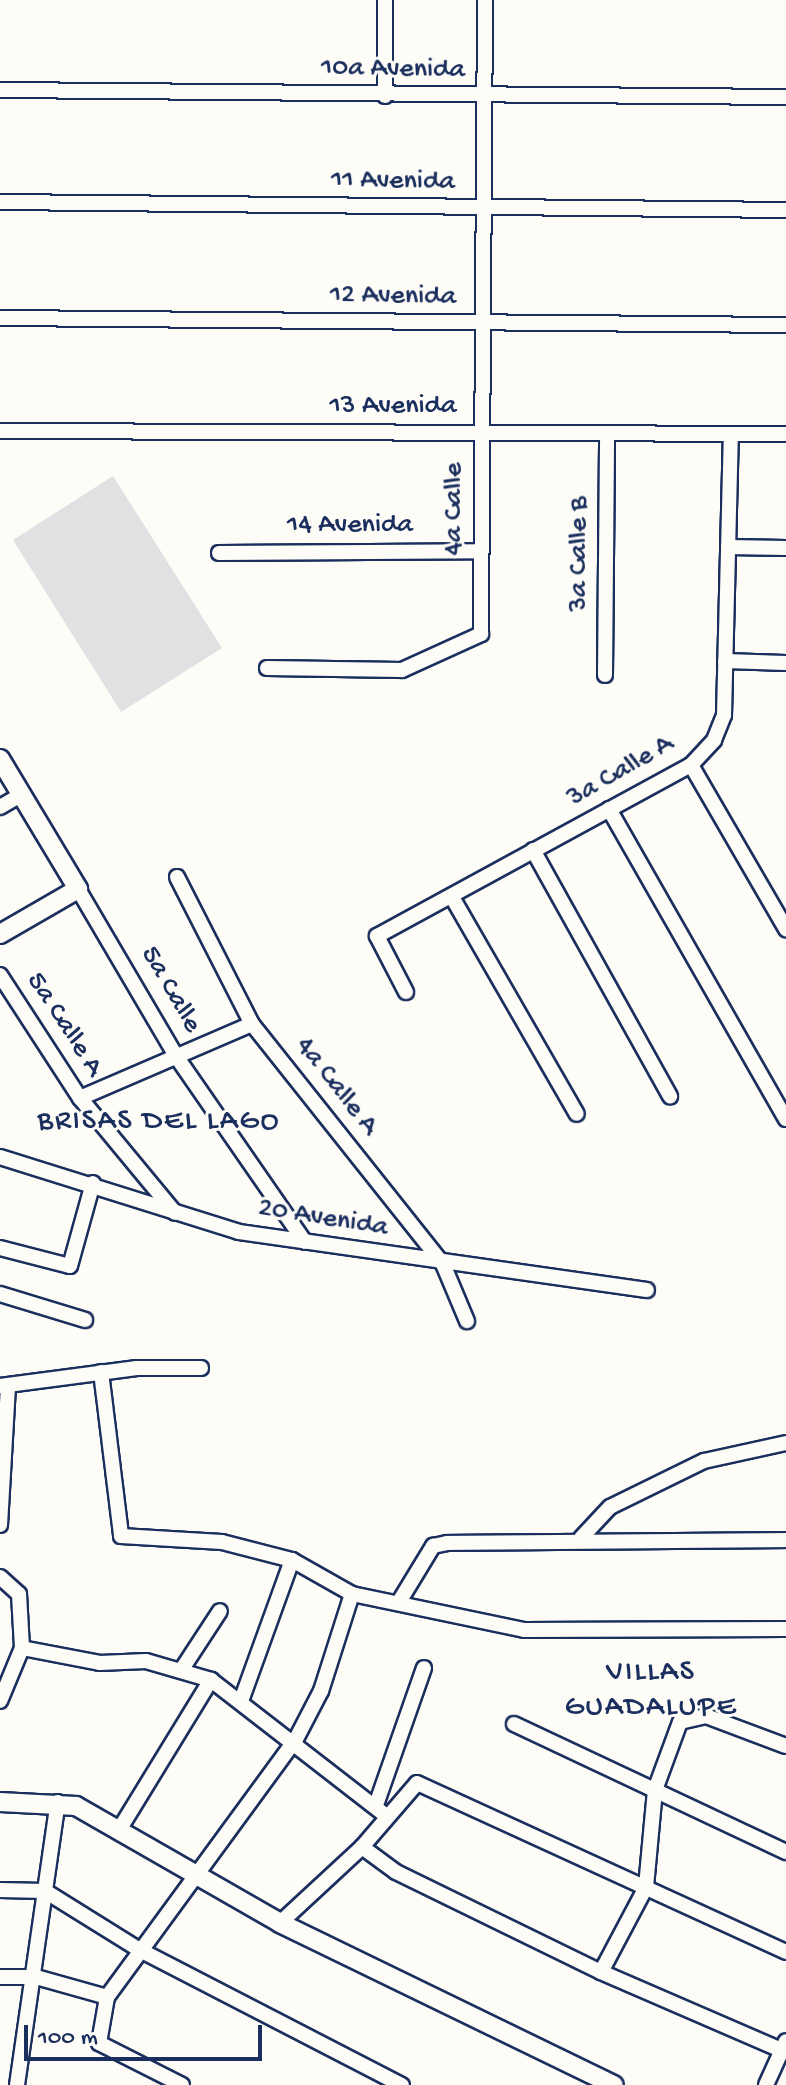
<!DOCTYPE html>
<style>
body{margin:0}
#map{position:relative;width:786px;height:2085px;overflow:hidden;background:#fdfcf7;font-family:"Gochi Hand",sans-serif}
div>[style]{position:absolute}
.green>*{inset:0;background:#e0e1e3}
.roads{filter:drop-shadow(2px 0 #1b2f5e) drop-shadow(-2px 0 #1b2f5e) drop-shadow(0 2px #1b2f5e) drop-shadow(0 -2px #1b2f5e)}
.street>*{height:14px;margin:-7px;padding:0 7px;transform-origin:7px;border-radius:7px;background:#fdfcf7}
.secondary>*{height:18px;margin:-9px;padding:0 9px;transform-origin:9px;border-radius:9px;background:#fdfcf7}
span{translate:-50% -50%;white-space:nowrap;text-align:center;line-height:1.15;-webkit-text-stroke:6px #fdfcf7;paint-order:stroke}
.street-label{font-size:28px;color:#1b2f5e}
.neighbourhood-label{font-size:30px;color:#1b2f5e;letter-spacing:2px}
.scale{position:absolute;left:24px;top:2025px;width:238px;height:36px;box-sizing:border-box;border:4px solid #1b2f5e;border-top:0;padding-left:10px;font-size:24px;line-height:28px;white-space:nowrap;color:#1b2f5e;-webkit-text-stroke:6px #fdfcf7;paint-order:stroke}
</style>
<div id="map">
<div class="green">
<div style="clip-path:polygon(113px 476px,222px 648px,121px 712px,13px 540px)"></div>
</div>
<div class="roads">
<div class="street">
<div style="left:0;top:90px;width:786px;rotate:0.51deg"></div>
<div style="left:385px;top:96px;width:96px;rotate:-90deg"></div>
<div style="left:0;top:202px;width:786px;rotate:0.58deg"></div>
<div style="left:0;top:318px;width:786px;rotate:0.51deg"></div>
<div style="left:0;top:431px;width:786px;rotate:0.22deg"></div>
<div style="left:728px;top:547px;width:58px;rotate:1deg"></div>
<div style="left:219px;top:553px;width:262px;rotate:-0.4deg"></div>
<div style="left:725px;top:661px;width:61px;rotate:1.9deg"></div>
<div style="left:267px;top:668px;width:135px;rotate:0.8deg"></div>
<div style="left:402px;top:670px;width:87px;rotate:-24.5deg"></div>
<div style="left:481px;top:634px;width:634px;rotate:-89.64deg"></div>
<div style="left:605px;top:675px;width:241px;rotate:-89.5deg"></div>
<div style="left:691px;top:765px;width:190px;rotate:59.9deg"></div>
<div style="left:0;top:807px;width:24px;rotate:-30deg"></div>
<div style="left:609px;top:809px;width:357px;rotate:60.3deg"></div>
<div style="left:533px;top:850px;width:282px;rotate:60.9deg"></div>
<div style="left:177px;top:877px;width:165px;rotate:63deg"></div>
<div style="left:252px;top:1024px;width:307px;rotate:51.5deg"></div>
<div style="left:443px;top:1264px;width:62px;rotate:67.2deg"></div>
<div style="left:78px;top:889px;width:194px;rotate:59.6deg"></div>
<div style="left:176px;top:1056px;width:226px;rotate:55.3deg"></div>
<div style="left:452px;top:897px;width:250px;rotate:60.1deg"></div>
<div style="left:0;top:975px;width:147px;rotate:57deg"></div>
<div style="left:80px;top:1098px;width:149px;rotate:50.4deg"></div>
<div style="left:406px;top:992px;width:63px;rotate:-117.4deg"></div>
<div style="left:377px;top:936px;width:358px;rotate:-28.6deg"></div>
<div style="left:691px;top:765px;width:34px;rotate:-47deg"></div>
<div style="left:714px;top:740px;width:27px;rotate:-68deg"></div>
<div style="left:724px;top:715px;width:281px;rotate:-88.6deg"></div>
<div style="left:80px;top:1098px;width:187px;rotate:-23.3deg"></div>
<div style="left:0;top:1157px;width:250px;rotate:17.4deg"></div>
<div style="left:239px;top:1232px;width:412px;rotate:8.1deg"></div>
<div style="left:0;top:1248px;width:72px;rotate:14.4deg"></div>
<div style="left:70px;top:1266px;width:86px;rotate:-74.5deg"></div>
<div style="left:0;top:1294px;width:89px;rotate:17deg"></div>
<div style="left:101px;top:1372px;width:165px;rotate:83deg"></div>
<div style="left:121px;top:1536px;width:101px;rotate:3.4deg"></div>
<div style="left:222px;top:1542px;width:72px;rotate:14.4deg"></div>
<div style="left:292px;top:1560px;width:69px;rotate:29.5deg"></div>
<div style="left:352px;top:1594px;width:176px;rotate:11.8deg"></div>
<div style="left:524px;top:1630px;width:262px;rotate:-0.2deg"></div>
<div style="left:0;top:1386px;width:138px;rotate:-7.5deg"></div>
<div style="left:137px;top:1368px;width:64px"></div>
<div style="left:0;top:1525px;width:139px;rotate:-86.7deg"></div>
<div style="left:581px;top:1538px;width:42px;rotate:-46.9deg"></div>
<div style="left:610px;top:1507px;width:105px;rotate:-26.1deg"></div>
<div style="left:704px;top:1461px;width:84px;rotate:-12.4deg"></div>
<div style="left:0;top:1577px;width:25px;rotate:42deg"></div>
<div style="left:19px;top:1594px;width:54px;rotate:86.8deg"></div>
<div style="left:22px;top:1648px;width:57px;rotate:112.5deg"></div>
<div style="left:399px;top:1602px;width:66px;rotate:-58.7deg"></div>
<div style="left:433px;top:1546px;width:14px;rotate:-12deg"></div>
<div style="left:447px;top:1543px;width:339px;rotate:-0.5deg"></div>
<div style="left:22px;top:1648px;width:79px;rotate:10.9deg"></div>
<div style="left:100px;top:1663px;width:46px;rotate:-2.5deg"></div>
<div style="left:146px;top:1661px;width:68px;rotate:16.3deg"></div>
<div style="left:211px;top:1680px;width:220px;rotate:37.8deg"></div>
<div style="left:182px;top:1669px;width:69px;rotate:-56.8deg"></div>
<div style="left:241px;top:1701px;width:150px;rotate:-70.1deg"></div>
<div style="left:514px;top:1724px;width:301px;rotate:25.2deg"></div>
<div style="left:376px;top:1805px;width:145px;rotate:-70.7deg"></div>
<div style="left:119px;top:1830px;width:176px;rotate:-58.5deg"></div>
<div style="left:362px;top:1847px;width:42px;rotate:36.3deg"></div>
<div style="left:396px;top:1872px;width:228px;rotate:26deg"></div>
<div style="left:601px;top:1972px;width:202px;rotate:23.4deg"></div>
<div style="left:0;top:1890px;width:45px;rotate:1.3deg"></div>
<div style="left:45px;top:1891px;width:110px;rotate:31.9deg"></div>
<div style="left:138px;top:1949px;width:297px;rotate:27.3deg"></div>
<div style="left:280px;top:1923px;width:112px;rotate:-42.8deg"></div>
<div style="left:362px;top:1847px;width:84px;rotate:-49.3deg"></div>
<div style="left:417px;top:1783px;width:406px;rotate:24.6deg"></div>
<div style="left:601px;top:1972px;width:96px;rotate:-62.1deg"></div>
<div style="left:646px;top:1887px;width:97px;rotate:-84.7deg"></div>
<div style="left:655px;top:1790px;width:72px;rotate:-69.8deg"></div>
<div style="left:680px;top:1722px;width:27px;rotate:-13deg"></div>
<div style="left:706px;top:1716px;width:85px;rotate:20.6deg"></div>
<div style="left:0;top:1977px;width:36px"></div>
<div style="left:36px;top:1977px;width:74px;rotate:15.7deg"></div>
<div style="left:17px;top:2085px;width:286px;rotate:-81.8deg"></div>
<div style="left:182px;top:2085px;width:93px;rotate:-153.2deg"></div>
<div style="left:99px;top:2043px;width:47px;rotate:-80.1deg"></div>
<div style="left:107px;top:1997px;width:320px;rotate:-53.8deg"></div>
<div style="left:296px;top:1739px;width:54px;rotate:-62.5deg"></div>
<div style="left:321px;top:1691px;width:102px;rotate:-72.3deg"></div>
<div style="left:766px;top:2085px;width:48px;rotate:-65.6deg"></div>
</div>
<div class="secondary">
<div style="left:0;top:759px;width:152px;rotate:59deg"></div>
<div style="left:78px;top:889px;width:90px;rotate:150deg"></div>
<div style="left:0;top:1802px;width:76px;rotate:3deg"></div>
<div style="left:76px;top:1806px;width:235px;rotate:29.8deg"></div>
<div style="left:280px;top:1923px;width:371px;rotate:25.9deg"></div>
</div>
</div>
<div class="street-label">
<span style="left:393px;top:70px;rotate:1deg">10a Avenida</span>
<span style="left:393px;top:182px;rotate:1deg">11 Avenida</span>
<span style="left:393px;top:297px;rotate:1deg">12 Avenida</span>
<span style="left:393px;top:407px">13 Avenida</span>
<span style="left:455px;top:509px;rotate:-90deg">4a Calle</span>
<span style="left:350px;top:526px">14 Avenida</span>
<span style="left:580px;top:554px;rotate:-90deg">3a Calle B</span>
<span style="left:621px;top:772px;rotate:-30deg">3a Calle A</span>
<span style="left:170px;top:990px;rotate:60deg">5a Calle</span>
<span style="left:64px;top:1025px;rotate:57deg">5a Calle A</span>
<span style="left:336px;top:1087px;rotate:52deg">4a Calle A</span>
<span style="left:323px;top:1219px;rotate:9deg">20 Avenida</span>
</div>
<div class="neighbourhood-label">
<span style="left:159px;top:1123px">BRISAS DEL LAGO</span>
<span style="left:651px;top:1691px">VILLAS<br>GUADALUPE</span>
</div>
<div class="scale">100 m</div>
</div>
